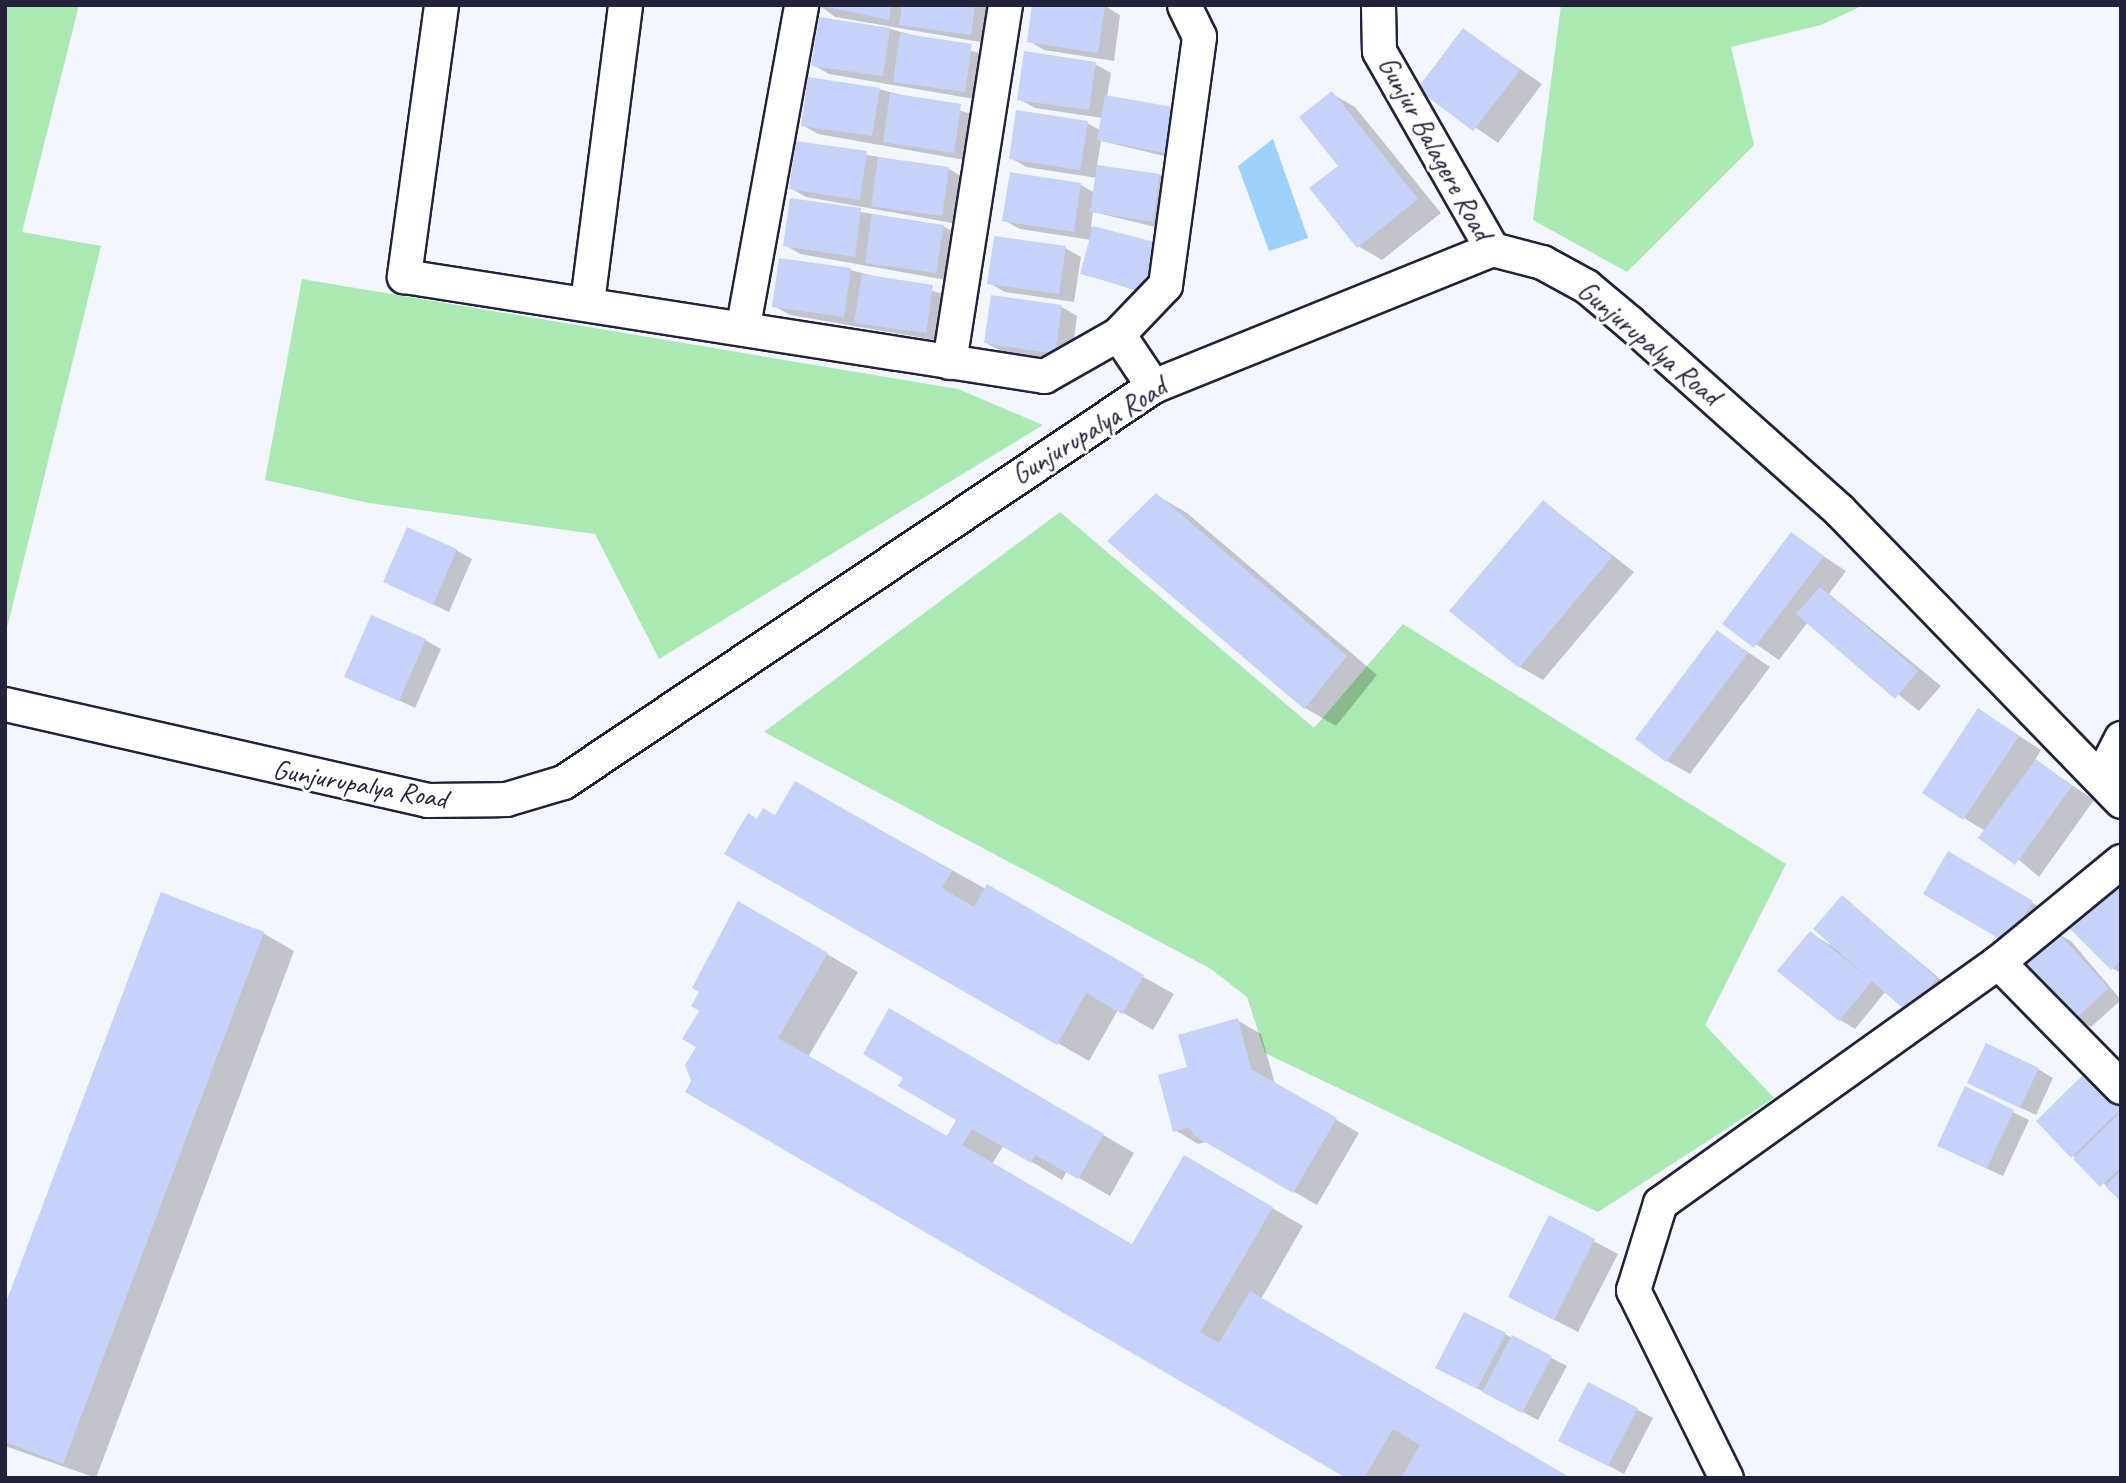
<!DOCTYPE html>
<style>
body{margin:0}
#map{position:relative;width:2126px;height:1483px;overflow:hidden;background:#f4f6fe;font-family:Caveat,sans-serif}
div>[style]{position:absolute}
.green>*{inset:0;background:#aae9b1}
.water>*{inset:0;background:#9dd2fc}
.shadow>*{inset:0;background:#0003}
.building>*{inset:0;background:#c7d2fa}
.roads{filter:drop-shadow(2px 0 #22223b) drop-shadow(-2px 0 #22223b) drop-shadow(0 2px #22223b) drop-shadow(0 -2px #22223b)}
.minor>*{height:33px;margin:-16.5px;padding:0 16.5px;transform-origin:16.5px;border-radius:16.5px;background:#fff}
span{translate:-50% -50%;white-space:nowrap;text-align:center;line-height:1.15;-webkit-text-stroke:6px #fff;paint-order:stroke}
.street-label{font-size:28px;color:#22223b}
.frame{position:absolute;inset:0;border:7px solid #22223b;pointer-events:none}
</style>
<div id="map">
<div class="green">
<div style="clip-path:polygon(5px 5px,79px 5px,22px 232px,101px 246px,5px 636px)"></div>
<div style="clip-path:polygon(1561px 5px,1864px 5px,1821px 25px,1731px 47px,1754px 145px,1627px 272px,1533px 220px)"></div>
<div style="clip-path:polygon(302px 279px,958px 389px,1043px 425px,659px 659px,595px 534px,369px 503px,265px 480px)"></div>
<div style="clip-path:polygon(1060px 512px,1314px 728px,1403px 624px,1786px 864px,1705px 1025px,1774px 1098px,1598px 1212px,1265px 1053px,1247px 997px,1211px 969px,764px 732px)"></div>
</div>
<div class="water">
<div style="clip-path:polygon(1273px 139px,1308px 238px,1269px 251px,1238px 166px)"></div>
</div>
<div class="shadow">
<div style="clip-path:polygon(819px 5px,992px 5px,986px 43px,835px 17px)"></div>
<div style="clip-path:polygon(1105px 6px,1120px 15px,1114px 61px,1044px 50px,1029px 41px)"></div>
<div style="clip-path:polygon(890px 29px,987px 55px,980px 100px,829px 74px,813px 65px)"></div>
<div style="clip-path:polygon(1464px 30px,1542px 84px,1498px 143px,1420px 89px)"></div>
<div style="clip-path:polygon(1095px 64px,1111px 73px,1107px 97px,1173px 109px,1181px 160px,1101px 141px,1097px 166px,1160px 175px,1175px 184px,1168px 230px,1093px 212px,1091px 227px,1161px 246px,1165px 300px,1082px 273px,1091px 240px,1020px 229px,1004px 220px,1081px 185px,1095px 193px,1097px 178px,1026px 167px,1011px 158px,1087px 123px,1100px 130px,1102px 118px,1035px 108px,1019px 99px)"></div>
<div style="clip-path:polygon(879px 89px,976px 115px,970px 161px,818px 134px,802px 125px)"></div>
<div style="clip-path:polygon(1332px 94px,1355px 107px,1441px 213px,1382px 260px,1358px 246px)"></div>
<div style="clip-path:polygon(797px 143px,949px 169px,964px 178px,958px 224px,806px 197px,790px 188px)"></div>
<div style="clip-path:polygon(791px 200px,943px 226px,959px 235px,952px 281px,800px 254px,785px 245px)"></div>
<div style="clip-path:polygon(1065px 248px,1081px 257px,1074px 302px,1005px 292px,989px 283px)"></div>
<div style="clip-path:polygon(850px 270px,948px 295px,941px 341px,790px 315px,774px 306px)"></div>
<div style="clip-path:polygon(992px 297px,1062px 307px,1077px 316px,1071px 362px,1001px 351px,986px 343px)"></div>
<div style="clip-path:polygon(1156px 495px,1187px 513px,1377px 675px,1336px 726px,1305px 708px)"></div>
<div style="clip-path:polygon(1544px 502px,1634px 572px,1543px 680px,1520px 667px)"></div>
<div style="clip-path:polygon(1792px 535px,1846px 571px,1829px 594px,1941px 686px,1919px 711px,1808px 622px,1779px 660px,1725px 623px)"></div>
<div style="clip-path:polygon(456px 550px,472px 559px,449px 612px,385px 582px)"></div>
<div style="clip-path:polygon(1718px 632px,1770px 667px,1690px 774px,1667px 761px)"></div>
<div style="clip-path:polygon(425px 640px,441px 649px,415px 708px,347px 676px)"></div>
<div style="clip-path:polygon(2001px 724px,2041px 750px,2035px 760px,2094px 800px,2039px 877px,1985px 831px,1924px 793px)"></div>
<div style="clip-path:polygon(796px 783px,1174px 994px,1153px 1030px,1118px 1010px,1089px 1061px,727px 853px,757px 821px,776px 817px)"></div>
<div style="clip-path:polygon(1949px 854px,2055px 916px,2055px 932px,2071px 941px,2121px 1000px,2091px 1027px,2075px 1019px)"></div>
<div style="clip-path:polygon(2115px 879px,2121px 883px,2121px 973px,2112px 968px)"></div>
<div style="clip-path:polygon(1842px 897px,1951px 988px,1924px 1020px,1886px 991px,1855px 1029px,1840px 1020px,1811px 933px,1830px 945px)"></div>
<div style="clip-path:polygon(739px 903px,858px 972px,808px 1057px,948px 1139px,959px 1119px,921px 1028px,1134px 1153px,1110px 1196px,1067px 1171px,1062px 1180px,1004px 1145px,992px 1164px,1132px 1246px,1184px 1157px,1303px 1226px,1261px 1299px,1568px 1478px,1350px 1478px,693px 1082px,701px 991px)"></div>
<div style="clip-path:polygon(263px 933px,294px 951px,96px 1478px,5px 1446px,5px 1310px)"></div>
<div style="clip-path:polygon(1237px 1020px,1261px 1034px,1275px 1084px,1359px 1133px,1317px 1205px,1207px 1142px,1198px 1144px,1175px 1130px,1189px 1069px)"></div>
<div style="clip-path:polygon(2038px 1069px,2053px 1078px,2036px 1115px,1985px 1091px)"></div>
<div style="clip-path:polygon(1966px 1089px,2029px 1120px,2003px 1176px,1955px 1154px)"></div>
<div style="clip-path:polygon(2121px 1091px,2121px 1199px,2073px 1156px)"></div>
<div style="clip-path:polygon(1550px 1218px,1618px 1254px,1578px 1332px,1533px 1309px)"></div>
<div style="clip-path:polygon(1465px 1314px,1567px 1366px,1538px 1420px,1453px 1376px)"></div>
<div style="clip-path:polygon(1589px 1384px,1653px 1418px,1624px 1474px,1576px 1449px)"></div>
</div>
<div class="building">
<div style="clip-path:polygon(818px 5px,891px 5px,889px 20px)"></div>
<div style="clip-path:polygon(902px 5px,975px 5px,971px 35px,899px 25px)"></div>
<div style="clip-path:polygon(1032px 5px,1105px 5px,1098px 53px,1027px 42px)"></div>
<div style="clip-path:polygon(819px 17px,890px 28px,883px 76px,811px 66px)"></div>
<div style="clip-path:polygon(1463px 28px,1520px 70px,1473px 131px,1417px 89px)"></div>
<div style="clip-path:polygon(900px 33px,972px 44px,965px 92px,893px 82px)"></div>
<div style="clip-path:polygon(1024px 51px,1096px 62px,1089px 110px,1017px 100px)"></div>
<div style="clip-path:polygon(808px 77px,880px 88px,872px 136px,801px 126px)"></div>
<div style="clip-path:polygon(1332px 91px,1418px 199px,1357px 248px,1309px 188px,1338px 166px,1299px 117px)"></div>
<div style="clip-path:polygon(890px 93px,961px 104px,954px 153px,883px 142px)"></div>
<div style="clip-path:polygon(1105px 95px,1173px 107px,1165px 153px,1097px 140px)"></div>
<div style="clip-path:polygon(1016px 110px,1088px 121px,1080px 170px,1009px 159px)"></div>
<div style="clip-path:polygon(796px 141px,867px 151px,860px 200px,789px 189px)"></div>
<div style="clip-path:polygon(878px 157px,949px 167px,942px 216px,871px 206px)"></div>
<div style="clip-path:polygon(1097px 165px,1160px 174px,1153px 222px,1090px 212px)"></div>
<div style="clip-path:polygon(1010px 172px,1081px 183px,1074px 232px,1002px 221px)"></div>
<div style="clip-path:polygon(790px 198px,861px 208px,855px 257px,783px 246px)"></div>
<div style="clip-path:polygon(872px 214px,944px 225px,936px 273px,865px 263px)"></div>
<div style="clip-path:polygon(1093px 226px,1162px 244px,1149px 293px,1080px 274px)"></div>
<div style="clip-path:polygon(994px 236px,1066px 246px,1059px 294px,987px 284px)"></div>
<div style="clip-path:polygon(779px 258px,851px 268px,844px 317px,772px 307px)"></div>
<div style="clip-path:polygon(862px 274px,933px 285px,926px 333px,854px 323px)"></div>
<div style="clip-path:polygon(991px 295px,1062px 305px,1055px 354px,984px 343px)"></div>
<div style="clip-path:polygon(1156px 493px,1347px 656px,1304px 709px,1107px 541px)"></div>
<div style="clip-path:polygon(1543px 500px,1612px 557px,1519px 668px,1449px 611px)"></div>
<div style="clip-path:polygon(407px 527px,457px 549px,433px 605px,383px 582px)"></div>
<div style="clip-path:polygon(1791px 532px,1824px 556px,1754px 648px,1722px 624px)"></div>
<div style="clip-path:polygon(1820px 587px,1918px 671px,1895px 699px,1796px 614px)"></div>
<div style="clip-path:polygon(371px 615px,426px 639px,399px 701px,344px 677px)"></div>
<div style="clip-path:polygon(1717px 630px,1748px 653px,1666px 762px,1635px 739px)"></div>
<div style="clip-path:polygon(1978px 708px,2019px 736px,1963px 820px,1922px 793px)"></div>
<div style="clip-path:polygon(2036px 759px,2072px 786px,2015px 865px,1978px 838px)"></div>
<div style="clip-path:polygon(795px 781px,952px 871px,942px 888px,974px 907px,987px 884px,1144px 975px,1122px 1014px,1086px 993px,1057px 1045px,724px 854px,748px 813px,757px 819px,763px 808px,775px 815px)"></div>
<div style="clip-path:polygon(1948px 851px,2033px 901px,2008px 944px,1923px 894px)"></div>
<div style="clip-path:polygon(2114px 877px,2121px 884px,2121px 960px,2111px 970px,2066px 925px)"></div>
<div style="clip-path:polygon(161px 892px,264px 932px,63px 1464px,5px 1442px,5px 1305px)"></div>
<div style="clip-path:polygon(1842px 895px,1937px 978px,1908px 1013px,1813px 929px)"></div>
<div style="clip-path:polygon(738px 901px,828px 953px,778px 1038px,947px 1136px,956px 1120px,898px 1086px,903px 1078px,863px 1054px,889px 1008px,1104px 1134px,1078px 1179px,1035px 1155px,1031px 1163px,972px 1129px,962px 1145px,1132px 1244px,1184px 1155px,1273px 1207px,1200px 1332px,1219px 1343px,1250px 1291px,1571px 1478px,1401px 1478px,1420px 1445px,1393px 1429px,1364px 1478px,1346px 1478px,685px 1092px,691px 1081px,685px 1065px,696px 1047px,682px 1039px,699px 1011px,691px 1006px,699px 992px,692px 988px)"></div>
<div style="clip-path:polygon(2055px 930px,2109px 988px,2074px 1020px,2021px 962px)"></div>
<div style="clip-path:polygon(1810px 931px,1872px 981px,1839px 1021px,1777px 971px)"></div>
<div style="clip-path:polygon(1238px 1018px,1251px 1069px,1337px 1118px,1293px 1193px,1193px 1135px,1190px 1127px,1173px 1132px,1158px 1075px,1187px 1067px,1178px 1035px)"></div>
<div style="clip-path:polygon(1986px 1043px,2039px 1068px,2020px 1108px,1967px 1083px)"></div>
<div style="clip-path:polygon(2092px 1066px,2121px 1096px,2121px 1109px,2071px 1158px,2036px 1121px)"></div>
<div style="clip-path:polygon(1965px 1086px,2014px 1110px,1987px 1168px,1937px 1146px)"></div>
<div style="clip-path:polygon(2121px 1112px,2121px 1167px,2100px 1187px,2073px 1159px)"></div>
<div style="clip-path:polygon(2121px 1171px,2121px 1202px,2105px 1186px)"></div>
<div style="clip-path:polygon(1549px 1215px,1595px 1239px,1554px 1320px,1508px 1297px)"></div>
<div style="clip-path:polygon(1464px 1312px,1506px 1333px,1477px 1389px,1435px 1368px)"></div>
<div style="clip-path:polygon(1512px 1335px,1552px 1356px,1522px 1413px,1482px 1392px)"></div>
<div style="clip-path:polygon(1588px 1382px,1638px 1408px,1608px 1466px,1558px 1441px)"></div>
</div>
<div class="roads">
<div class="minor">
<div style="left:441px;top:5px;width:274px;rotate:97.8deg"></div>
<div style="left:404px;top:276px;width:648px;rotate:8.88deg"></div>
<div style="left:1044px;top:376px;width:85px;rotate:-29.6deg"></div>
<div style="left:1118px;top:334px;width:68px;rotate:-46.2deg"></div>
<div style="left:1165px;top:285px;width:251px;rotate:-82.2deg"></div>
<div style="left:1199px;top:36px;width:34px;rotate:-116deg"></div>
<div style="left:1378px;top:5px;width:46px;rotate:88.8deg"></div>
<div style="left:1379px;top:51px;width:228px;rotate:60.3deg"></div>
<div style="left:587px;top:302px;width:299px;rotate:-82.7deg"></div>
<div style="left:743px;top:325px;width:325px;rotate:-79.7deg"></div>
<div style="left:1118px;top:334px;width:63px;rotate:56.1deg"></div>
<div style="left:949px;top:362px;width:361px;rotate:-81.1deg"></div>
<div style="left:5px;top:704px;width:433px;rotate:12.8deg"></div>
<div style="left:427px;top:800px;width:79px;rotate:-0.7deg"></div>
<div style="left:506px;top:799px;width:59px;rotate:-16.6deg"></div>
<div style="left:563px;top:782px;width:711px;rotate:-33.87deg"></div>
<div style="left:1153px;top:386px;width:366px;rotate:-22deg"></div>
<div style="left:1492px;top:249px;width:52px;rotate:14.6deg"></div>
<div style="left:1542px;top:262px;width:50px;rotate:28.6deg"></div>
<div style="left:1586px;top:286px;width:57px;rotate:40.1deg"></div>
<div style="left:1630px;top:323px;width:280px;rotate:41.8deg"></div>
<div style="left:1839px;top:510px;width:405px;rotate:45.9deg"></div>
<div style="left:2101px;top:777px;width:44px;rotate:-62.9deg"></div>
<div style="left:1998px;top:962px;width:175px;rotate:45.5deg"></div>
<div style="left:1726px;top:1478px;width:210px;rotate:-116.3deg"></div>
<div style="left:1633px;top:1290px;width:91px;rotate:-72.8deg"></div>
<div style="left:1660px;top:1203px;width:415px;rotate:-35.5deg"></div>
<div style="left:1998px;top:962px;width:159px;rotate:-39.4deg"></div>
</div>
</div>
<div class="street-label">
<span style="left:1435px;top:148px;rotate:61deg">Gunjur Balagere Road</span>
<span style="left:1649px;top:343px;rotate:40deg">Gunjurupalya Road</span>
<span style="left:1089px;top:431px;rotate:-32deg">Gunjurupalya Road</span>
<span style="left:360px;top:784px;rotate:10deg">Gunjurupalya Road</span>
</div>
<div class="frame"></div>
</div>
